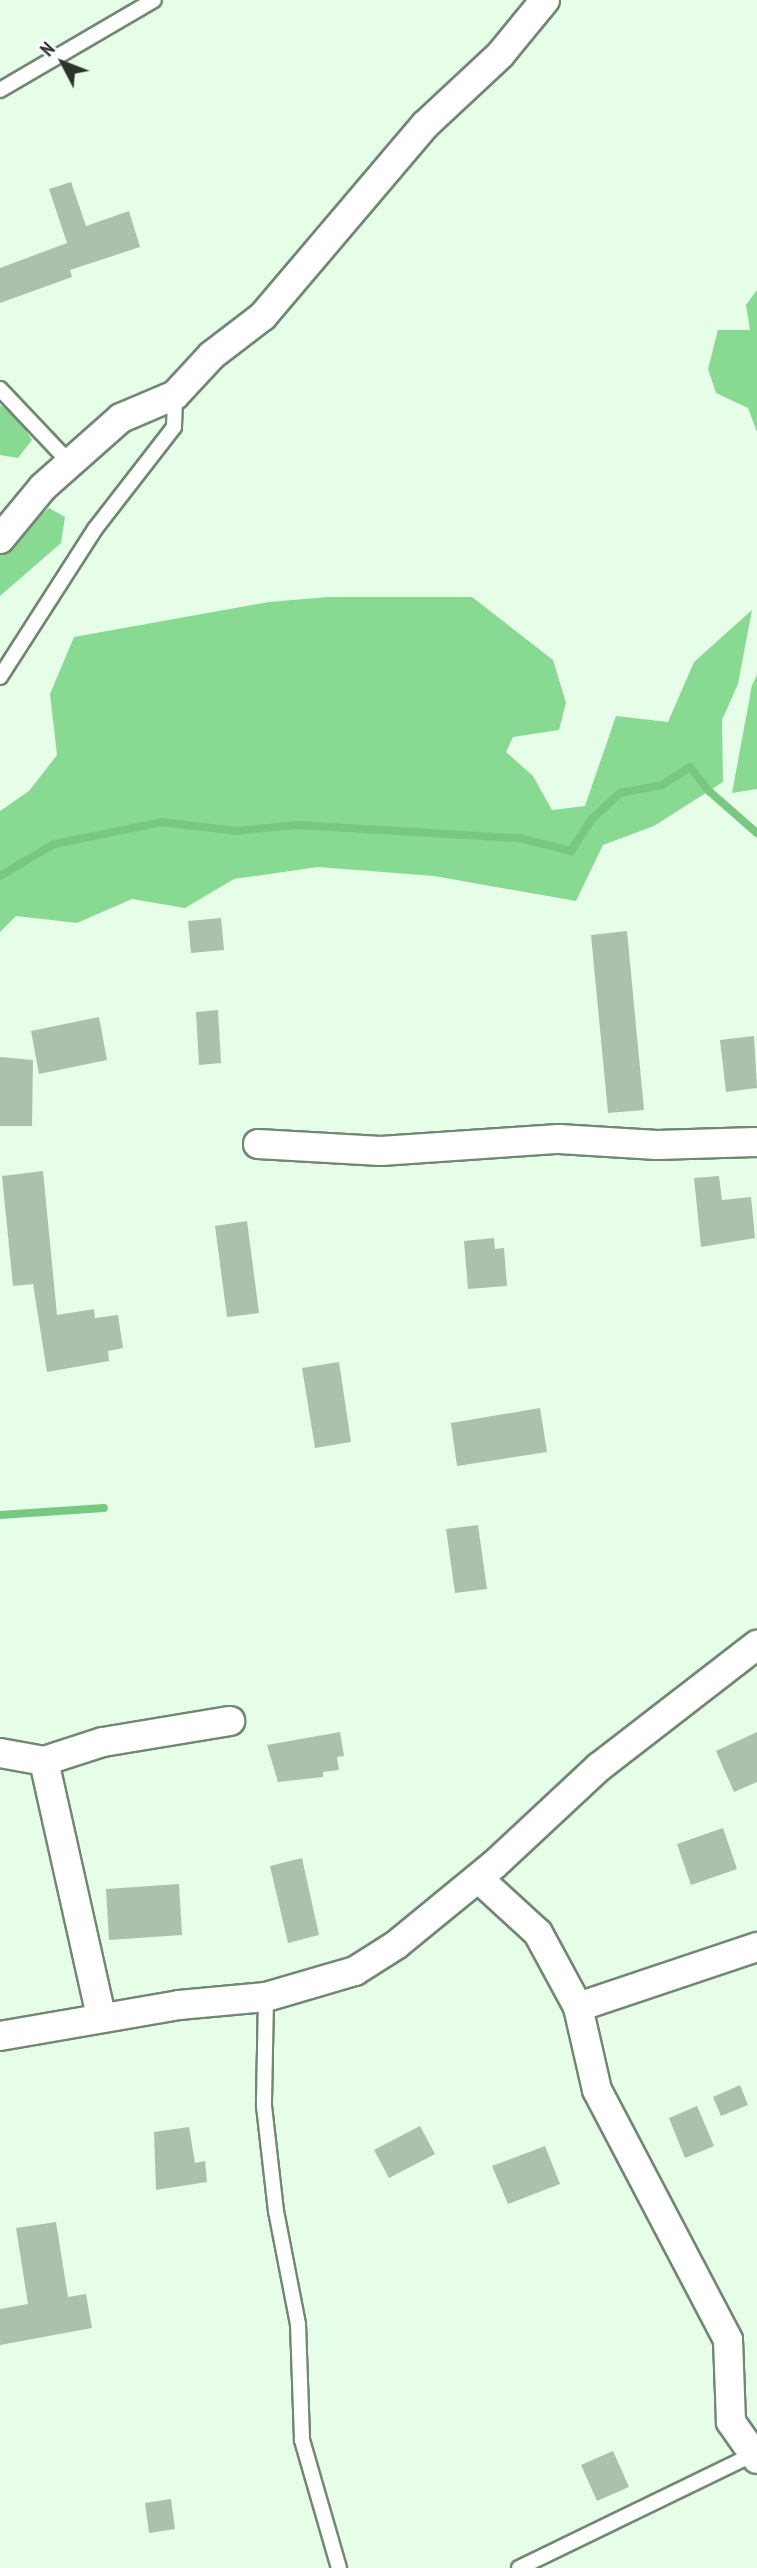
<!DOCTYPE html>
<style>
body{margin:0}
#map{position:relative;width:757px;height:2568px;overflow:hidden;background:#e6fee8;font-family:"PT Sans Narrow",sans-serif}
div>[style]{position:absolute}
.forest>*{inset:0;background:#88d992}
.stream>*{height:8px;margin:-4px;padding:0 4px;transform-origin:4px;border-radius:4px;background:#78c882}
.building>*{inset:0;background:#abc1ac}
.roads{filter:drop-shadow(2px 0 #728774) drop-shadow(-2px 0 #728774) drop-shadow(0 2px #728774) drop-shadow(0 -2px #728774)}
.lane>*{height:14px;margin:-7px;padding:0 7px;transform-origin:7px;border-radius:7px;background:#fff}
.street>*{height:28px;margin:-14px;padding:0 14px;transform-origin:14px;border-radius:14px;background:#fff}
span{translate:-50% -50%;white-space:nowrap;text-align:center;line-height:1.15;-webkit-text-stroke:5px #fff;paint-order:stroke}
.north{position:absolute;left:28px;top:28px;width:70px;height:70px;-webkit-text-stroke:5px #fff;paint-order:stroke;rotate:312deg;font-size:19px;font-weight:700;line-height:28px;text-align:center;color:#2b342c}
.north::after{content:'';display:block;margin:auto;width:24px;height:32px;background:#2b342c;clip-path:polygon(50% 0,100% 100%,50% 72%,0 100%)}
</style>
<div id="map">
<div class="forest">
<div style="clip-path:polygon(757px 290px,757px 432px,748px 408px,716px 393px,708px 369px,718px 330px,750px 330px,746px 305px)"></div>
<div style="clip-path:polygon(0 405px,18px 417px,32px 440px,18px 458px,0 455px)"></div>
<div style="clip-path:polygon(49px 508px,65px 517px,61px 543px,0 596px,0 551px)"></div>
<div style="clip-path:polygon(328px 597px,472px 597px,553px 660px,566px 703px,559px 730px,513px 737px,506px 752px,533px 776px,552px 810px,585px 806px,616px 716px,668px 722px,694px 662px,752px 610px,738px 684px,722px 720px,723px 782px,654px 826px,603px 845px,576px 901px,434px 876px,318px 867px,234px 879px,185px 908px,132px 899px,77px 923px,16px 916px,0 932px,0 811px,29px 791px,57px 755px,50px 694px,74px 637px,269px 602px)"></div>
<div style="clip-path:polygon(757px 675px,757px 789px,732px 793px,752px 685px)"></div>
</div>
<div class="stream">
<div style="left:0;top:876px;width:63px;rotate:-30.7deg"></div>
<div style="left:54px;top:844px;width:110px;rotate:-11.5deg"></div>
<div style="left:162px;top:822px;width:75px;rotate:6.9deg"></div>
<div style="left:236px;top:831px;width:61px;rotate:-5.6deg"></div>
<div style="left:297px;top:825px;width:222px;rotate:3.4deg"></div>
<div style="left:519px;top:838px;width:54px;rotate:14deg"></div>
<div style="left:571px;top:851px;width:38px;rotate:-57deg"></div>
<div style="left:592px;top:819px;width:38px;rotate:-43deg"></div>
<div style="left:620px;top:793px;width:43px;rotate:-10.8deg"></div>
<div style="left:662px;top:785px;width:33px;rotate:-33deg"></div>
<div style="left:690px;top:767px;width:31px;rotate:52deg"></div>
<div style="left:709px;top:791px;width:64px;rotate:41.2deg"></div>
<div style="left:0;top:1515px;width:104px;rotate:-3.9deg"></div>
</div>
<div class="building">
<div style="clip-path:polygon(71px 182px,86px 226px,129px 211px,140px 247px,70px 270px,72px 277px,0 303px,0 268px,67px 243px,49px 189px)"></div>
<div style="clip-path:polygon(221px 918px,224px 950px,191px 953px,188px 921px)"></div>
<div style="clip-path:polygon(627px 931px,644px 1110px,608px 1113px,591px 935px)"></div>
<div style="clip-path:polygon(218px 1010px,221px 1063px,199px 1065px,196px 1012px)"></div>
<div style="clip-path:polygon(99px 1017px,107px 1060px,39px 1074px,31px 1031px)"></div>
<div style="clip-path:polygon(754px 1036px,757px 1088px,726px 1092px,720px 1040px)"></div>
<div style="clip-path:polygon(0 1057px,33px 1060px,32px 1126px,0 1126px)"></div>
<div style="clip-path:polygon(43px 1171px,57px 1315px,94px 1309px,95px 1318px,118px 1315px,123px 1348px,108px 1351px,109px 1361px,47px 1372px,33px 1284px,13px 1286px,2px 1176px)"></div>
<div style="clip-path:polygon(719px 1176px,722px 1200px,751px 1197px,755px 1238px,701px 1247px,694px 1178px)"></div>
<div style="clip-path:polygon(247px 1221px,259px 1313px,227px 1317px,215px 1226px)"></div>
<div style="clip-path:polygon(494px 1238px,495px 1249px,504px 1248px,507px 1286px,468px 1289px,464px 1241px)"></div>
<div style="clip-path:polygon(339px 1362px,351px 1442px,315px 1448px,302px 1368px)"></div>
<div style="clip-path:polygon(540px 1408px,547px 1452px,457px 1466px,451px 1423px)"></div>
<div style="clip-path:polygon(478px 1525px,487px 1589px,455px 1593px,446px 1529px)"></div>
<div style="clip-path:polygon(340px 1732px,344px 1756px,337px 1757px,339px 1770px,323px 1772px,323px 1777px,278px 1782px,267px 1745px)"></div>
<div style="clip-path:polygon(757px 1732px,757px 1782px,734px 1792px,716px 1751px)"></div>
<div style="clip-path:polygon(723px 1828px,737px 1869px,691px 1885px,677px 1844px)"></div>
<div style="clip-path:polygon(302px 1858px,319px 1935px,288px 1943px,270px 1866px)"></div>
<div style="clip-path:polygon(179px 1884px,182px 1935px,109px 1940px,106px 1889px)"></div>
<div style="clip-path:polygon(740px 2085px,748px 2105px,721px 2116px,713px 2097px)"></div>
<div style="clip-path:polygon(697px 2106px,714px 2146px,685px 2158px,669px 2118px)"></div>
<div style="clip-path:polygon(420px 2126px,435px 2154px,389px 2178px,374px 2150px)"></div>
<div style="clip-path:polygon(189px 2127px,195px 2163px,205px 2161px,207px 2182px,156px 2190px,154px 2132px)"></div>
<div style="clip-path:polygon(545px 2146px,560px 2184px,508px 2204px,492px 2166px)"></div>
<div style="clip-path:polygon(56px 2222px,68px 2297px,86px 2294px,92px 2328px,0 2345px,0 2309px,28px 2304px,16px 2228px)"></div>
<div style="clip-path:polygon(613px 2451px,629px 2487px,597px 2501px,581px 2465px)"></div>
<div style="clip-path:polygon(171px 2499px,175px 2529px,149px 2533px,145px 2503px)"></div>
</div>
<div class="roads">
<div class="lane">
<div style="left:0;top:90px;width:178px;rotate:-30.3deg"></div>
<div style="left:0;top:389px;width:103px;rotate:46.6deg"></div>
<div style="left:0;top:677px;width:176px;rotate:-57.3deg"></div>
<div style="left:95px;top:529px;width:129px;rotate:-52.2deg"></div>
<div style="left:174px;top:427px;width:32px;rotate:-88deg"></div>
<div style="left:266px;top:1997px;width:109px;rotate:91.1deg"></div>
<div style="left:264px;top:2106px;width:106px;rotate:83.5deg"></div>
<div style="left:276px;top:2211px;width:115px;rotate:79deg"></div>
<div style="left:298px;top:2324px;width:116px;rotate:88deg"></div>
<div style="left:302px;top:2440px;width:133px;rotate:73.9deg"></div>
<div style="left:519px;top:2568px;width:261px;rotate:-25.9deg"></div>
</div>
<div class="street">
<div style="left:0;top:539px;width:67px;rotate:-50.4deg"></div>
<div style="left:43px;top:487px;width:104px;rotate:-41.5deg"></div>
<div style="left:121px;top:418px;width:59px;rotate:-23.1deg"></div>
<div style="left:175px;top:395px;width:54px;rotate:-47.2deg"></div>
<div style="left:212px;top:355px;width:64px;rotate:-37.4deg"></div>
<div style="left:263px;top:316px;width:250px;rotate:-49.7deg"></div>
<div style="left:425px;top:125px;width:103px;rotate:-43deg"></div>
<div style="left:500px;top:55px;width:71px;rotate:-50.7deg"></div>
<div style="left:258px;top:1144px;width:123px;rotate:3.3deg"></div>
<div style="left:381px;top:1151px;width:178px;rotate:-3.9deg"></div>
<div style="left:559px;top:1139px;width:98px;rotate:3.5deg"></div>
<div style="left:657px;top:1145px;width:100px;rotate:-1.7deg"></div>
<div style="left:0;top:1753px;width:45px;rotate:10.3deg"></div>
<div style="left:44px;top:1761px;width:62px;rotate:-17.9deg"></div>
<div style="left:103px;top:1742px;width:129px;rotate:-9.4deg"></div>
<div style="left:44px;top:1761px;width:262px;rotate:77.4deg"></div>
<div style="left:478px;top:1878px;width:81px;rotate:42.5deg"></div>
<div style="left:538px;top:1933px;width:84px;rotate:61.6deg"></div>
<div style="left:578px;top:2007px;width:85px;rotate:77.1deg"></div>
<div style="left:597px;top:2090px;width:282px;rotate:62.3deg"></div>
<div style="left:728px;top:2340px;width:82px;rotate:87.9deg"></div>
<div style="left:731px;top:2422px;width:45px;rotate:54.9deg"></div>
<div style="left:578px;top:2007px;width:189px;rotate:-18.5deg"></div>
<div style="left:0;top:2036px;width:182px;rotate:-9.8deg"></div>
<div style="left:179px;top:2005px;width:87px;rotate:-5.3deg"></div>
<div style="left:266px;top:1997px;width:93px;rotate:-16.3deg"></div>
<div style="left:355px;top:1971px;width:49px;rotate:-32.4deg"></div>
<div style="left:396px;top:1945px;width:128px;rotate:-39.3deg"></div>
<div style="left:495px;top:1864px;width:142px;rotate:-43deg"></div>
<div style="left:599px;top:1767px;width:200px;rotate:-37.7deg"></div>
</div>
</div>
<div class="north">N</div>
</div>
